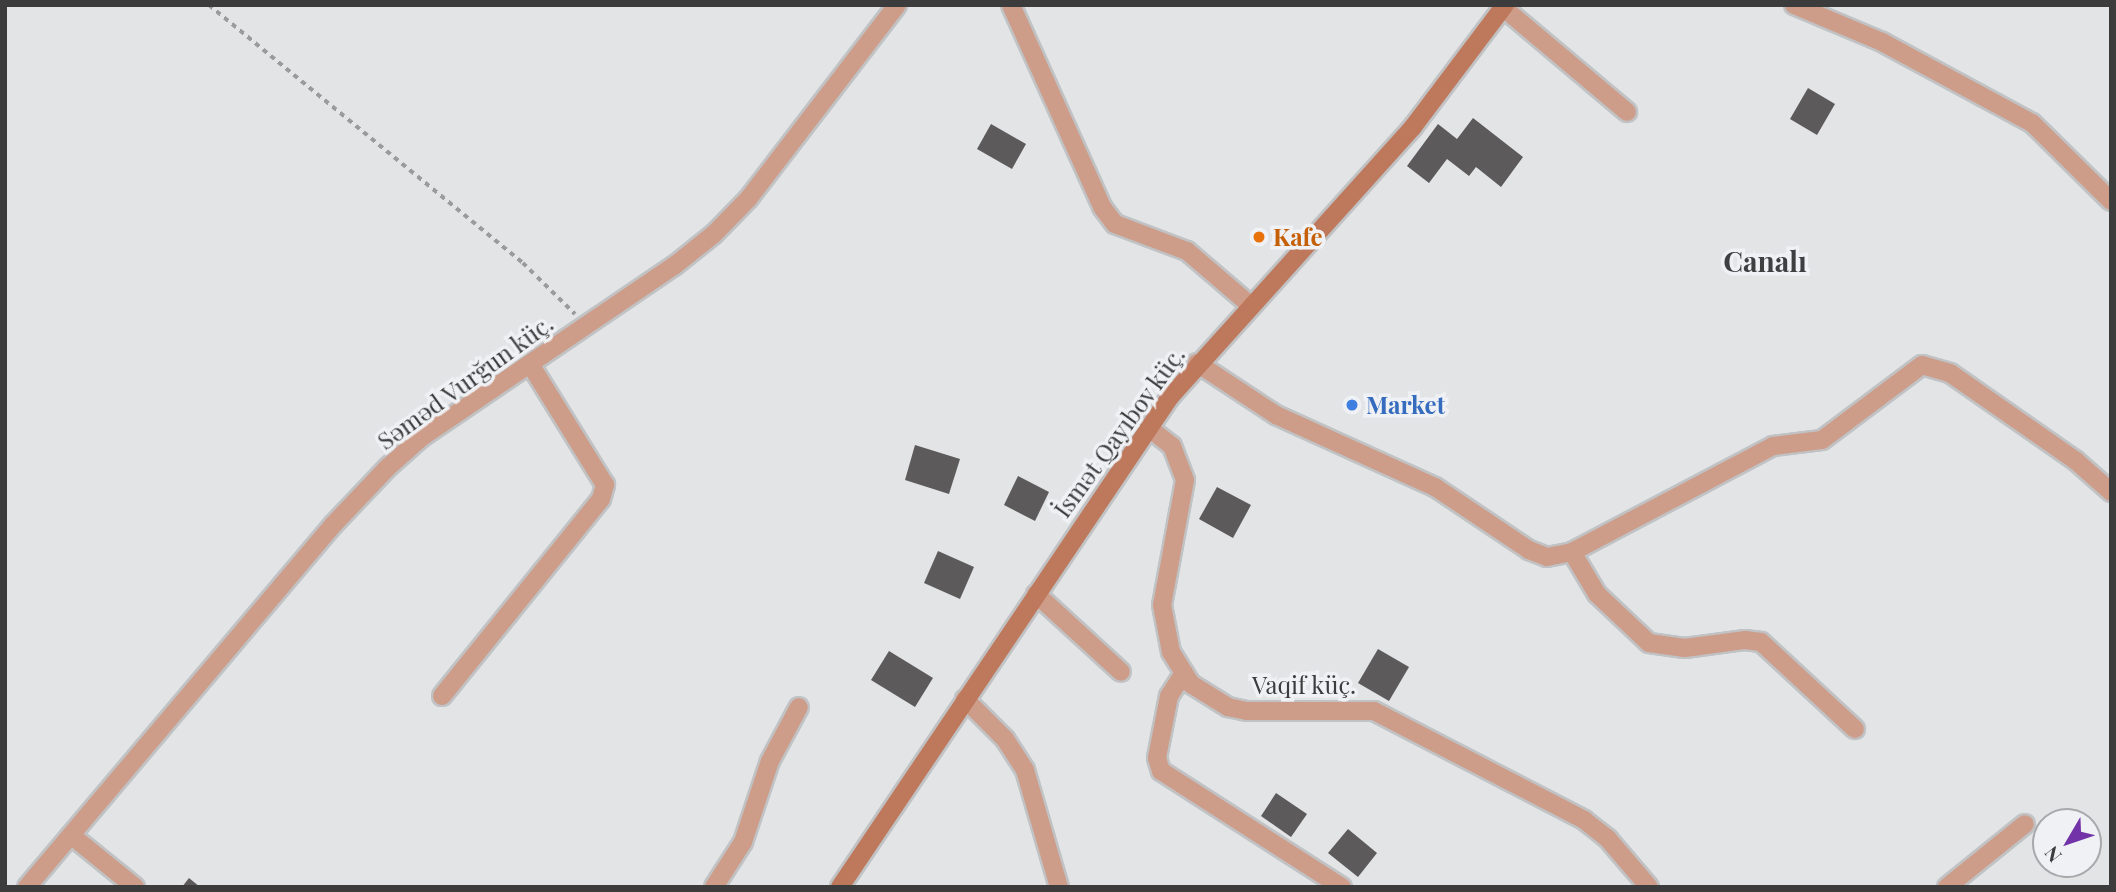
<!DOCTYPE html>
<meta charset="utf-8">
<style>
body{margin:0}
#map{position:relative;width:2116px;height:892px;overflow:hidden;background:#e2e4e6;font-family:"Playfair Display",serif}
div>[style]{position:absolute}
.building>*{inset:0;background:#5d5a5b}
.path>*{height:3.5px;margin-top:-1.75px;transform-origin:0;background:repeating-linear-gradient(90deg,#9a9b9d 0 5px,transparent 0 10px)}
.roads{filter:drop-shadow(2px 0 #c1c2c4) drop-shadow(-2px 0 #c1c2c4) drop-shadow(0 2px #c1c2c4) drop-shadow(0 -2px #c1c2c4)}
.street>*{height:18px;margin:-9px;padding:0 9px;transform-origin:9px;border-radius:9px;background:#cd9d8a}
.secondary>*{height:18px;margin:-9px;padding:0 9px;transform-origin:9px;border-radius:9px;background:#be795d}
.dots>*{width:19px;height:19px;translate:-50% -50%;box-sizing:border-box;border:4px solid #eff1f4;border-radius:50%}
span{translate:-50% -50%;white-space:nowrap;text-align:center;line-height:1.15;-webkit-text-stroke:7px #eff1f4;paint-order:stroke}
.food-label{font-size:24px;color:#c56008;font-weight:700}
.left{translate:0 -50%;text-align:left}
.street-label{font-size:24px;color:#3c3c3d}
.shop-label{font-size:24px;color:#366cbe;font-weight:700}
.quarter-label{font-size:28px;color:#3e3f41;font-weight:700}
.frame{position:absolute;inset:0;border:7px solid #3c3c3d;pointer-events:none}
.north{position:absolute;left:2032px;top:808px;width:70px;height:70px;box-sizing:border-box;background:#eff1f4;border:2px solid #a7a9ab;border-radius:50%;rotate:231deg;font-size:19px;font-weight:700;line-height:28px;text-align:center;color:#3c3c3d}
.north::after{content:'';display:block;margin:auto;width:24px;height:32px;background:#7233a8;clip-path:polygon(50% 0,100% 100%,50% 72%,0 100%)}
</style>
<div id="map">
<div class="building">
<div style="clip-path:polygon(1808px 88px,1835px 104px,1817px 135px,1790px 119px)"></div>
<div style="clip-path:polygon(1473px 118px,1523px 157px,1501px 187px,1476px 167px,1469px 176px,1447px 159px,1429px 183px,1407px 166px,1438px 124px,1457px 139px)"></div>
<div style="clip-path:polygon(991px 124px,1026px 144px,1012px 169px,977px 149px)"></div>
<div style="clip-path:polygon(915px 445px,960px 459px,949px 494px,905px 480px)"></div>
<div style="clip-path:polygon(1018px 476px,1049px 492px,1035px 521px,1004px 505px)"></div>
<div style="clip-path:polygon(1217px 487px,1251px 505px,1233px 538px,1199px 519px)"></div>
<div style="clip-path:polygon(938px 551px,974px 567px,960px 599px,924px 583px)"></div>
<div style="clip-path:polygon(1378px 649px,1409px 667px,1389px 701px,1358px 683px)"></div>
<div style="clip-path:polygon(889px 651px,933px 678px,915px 707px,871px 680px)"></div>
<div style="clip-path:polygon(1276px 793px,1307px 814px,1291px 837px,1261px 816px)"></div>
<div style="clip-path:polygon(1348px 829px,1377px 853px,1358px 877px,1328px 853px)"></div>
<div style="clip-path:polygon(189px 878px,200px 887px,182px 887px)"></div>
</div>
<div class="path">
<div style="left:209px;top:5px;width:406px;rotate:39.4deg"></div>
<div style="left:523px;top:263px;width:73px;rotate:44.4deg"></div>
</div>
<div class="roads">
<div class="street">
<div style="left:1011px;top:5px;width:222px;rotate:65.7deg"></div>
<div style="left:1102px;top:207px;width:21px;rotate:53deg"></div>
<div style="left:1115px;top:224px;width:77px;rotate:20.6deg"></div>
<div style="left:1187px;top:251px;width:83px;rotate:40.6deg"></div>
<div style="left:1500px;top:5px;width:166px;rotate:40.1deg"></div>
<div style="left:1794px;top:5px;width:95px;rotate:22.8deg"></div>
<div style="left:1882px;top:42px;width:170px;rotate:28.4deg"></div>
<div style="left:2032px;top:123px;width:111px;rotate:44.6deg"></div>
<div style="left:1197px;top:363px;width:95px;rotate:33.4deg"></div>
<div style="left:1276px;top:415px;width:175px;rotate:24.4deg"></div>
<div style="left:1435px;top:487px;width:113px;rotate:33.8deg"></div>
<div style="left:1529px;top:550px;width:19px;rotate:21deg"></div>
<div style="left:1547px;top:557px;width:25px;rotate:-11deg"></div>
<div style="left:1572px;top:552px;width:227px;rotate:-27.8deg"></div>
<div style="left:1773px;top:446px;width:49px;rotate:-7deg"></div>
<div style="left:1822px;top:440px;width:125px;rotate:-36.9deg"></div>
<div style="left:1922px;top:365px;width:29px;rotate:16deg"></div>
<div style="left:1950px;top:373px;width:154px;rotate:34.9deg"></div>
<div style="left:2076px;top:461px;width:47px;rotate:41.5deg"></div>
<div style="left:1149px;top:428px;width:29px;rotate:38deg"></div>
<div style="left:1172px;top:446px;width:36px;rotate:69deg"></div>
<div style="left:1185px;top:480px;width:127px;rotate:100.4deg"></div>
<div style="left:1162px;top:605px;width:48px;rotate:79.2deg"></div>
<div style="left:1171px;top:652px;width:38px;rotate:58deg"></div>
<div style="left:1191px;top:684px;width:44px;rotate:31.9deg"></div>
<div style="left:1228px;top:707px;width:19px;rotate:12deg"></div>
<div style="left:1247px;top:711px;width:127px"></div>
<div style="left:1374px;top:711px;width:237px;rotate:27.4deg"></div>
<div style="left:1584px;top:820px;width:31px;rotate:38deg"></div>
<div style="left:1608px;top:839px;width:63px;rotate:49.5deg"></div>
<div style="left:1572px;top:552px;width:49px;rotate:59.2deg"></div>
<div style="left:1597px;top:594px;width:71px;rotate:43.3deg"></div>
<div style="left:1649px;top:643px;width:36px;rotate:8deg"></div>
<div style="left:1685px;top:648px;width:61px;rotate:-7.6deg"></div>
<div style="left:1745px;top:640px;width:16px;rotate:7deg"></div>
<div style="left:1761px;top:642px;width:128px;rotate:42.8deg"></div>
<div style="left:1036px;top:594px;width:115px;rotate:42.5deg"></div>
<div style="left:1184px;top:673px;width:27px;rotate:123deg"></div>
<div style="left:1169px;top:696px;width:63px;rotate:101deg"></div>
<div style="left:1157px;top:758px;width:14px;rotate:73deg"></div>
<div style="left:1161px;top:771px;width:215px;rotate:32.7deg"></div>
<div style="left:442px;top:696px;width:253px;rotate:-51.1deg"></div>
<div style="left:601px;top:499px;width:15px;rotate:-74deg"></div>
<div style="left:605px;top:485px;width:142px;rotate:-121.8deg"></div>
<div style="left:965px;top:699px;width:57px;rotate:45deg"></div>
<div style="left:1005px;top:739px;width:37px;rotate:57deg"></div>
<div style="left:1025px;top:770px;width:122px;rotate:73.8deg"></div>
<div style="left:72px;top:836px;width:81px;rotate:39deg"></div>
<div style="left:27px;top:887px;width:474px;rotate:-49.8deg"></div>
<div style="left:333px;top:525px;width:79px;rotate:-46.5deg"></div>
<div style="left:387px;top:468px;width:47px;rotate:-41.5deg"></div>
<div style="left:422px;top:437px;width:305px;rotate:-34.2deg"></div>
<div style="left:674px;top:266px;width:51px;rotate:-38.7deg"></div>
<div style="left:714px;top:234px;width:50px;rotate:-45.8deg"></div>
<div style="left:749px;top:198px;width:243px;rotate:-52.5deg"></div>
<div style="left:714px;top:887px;width:54px;rotate:-57.2deg"></div>
<div style="left:743px;top:842px;width:85px;rotate:-71.6deg"></div>
<div style="left:770px;top:761px;width:61px;rotate:-61.8deg"></div>
<div style="left:1947px;top:887px;width:100px;rotate:-38.9deg"></div>
</div>
<div class="secondary">
<div style="left:840px;top:887px;width:591px;rotate:-56.04deg"></div>
<div style="left:1170px;top:397px;width:363px;rotate:-48deg"></div>
<div style="left:1413px;top:127px;width:153px;rotate:-53deg"></div>
</div>
</div>
<div class="dots">
<div style="left:1259px;top:237px;background:#e8710a"></div>
<div style="left:1352px;top:405px;background:#3f7fe0"></div>
</div>
<div class="food-label">
<span class="left" style="left:1273px;top:237px">Kafe</span>
</div>
<div class="street-label">
<span style="left:465px;top:382px;rotate:-36deg">Səməd Vurğun küç.</span>
<span style="left:1119px;top:432px;rotate:-54deg">İsmət Qayıbov küç.</span>
<span style="left:1304px;top:685px">Vaqif küç.</span>
</div>
<div class="shop-label">
<span class="left" style="left:1366px;top:405px">Market</span>
</div>
<div class="quarter-label">
<span style="left:1765px;top:261px">Canalı</span>
</div>
<div class="frame"></div>
<div class="north">N</div>
</div>
